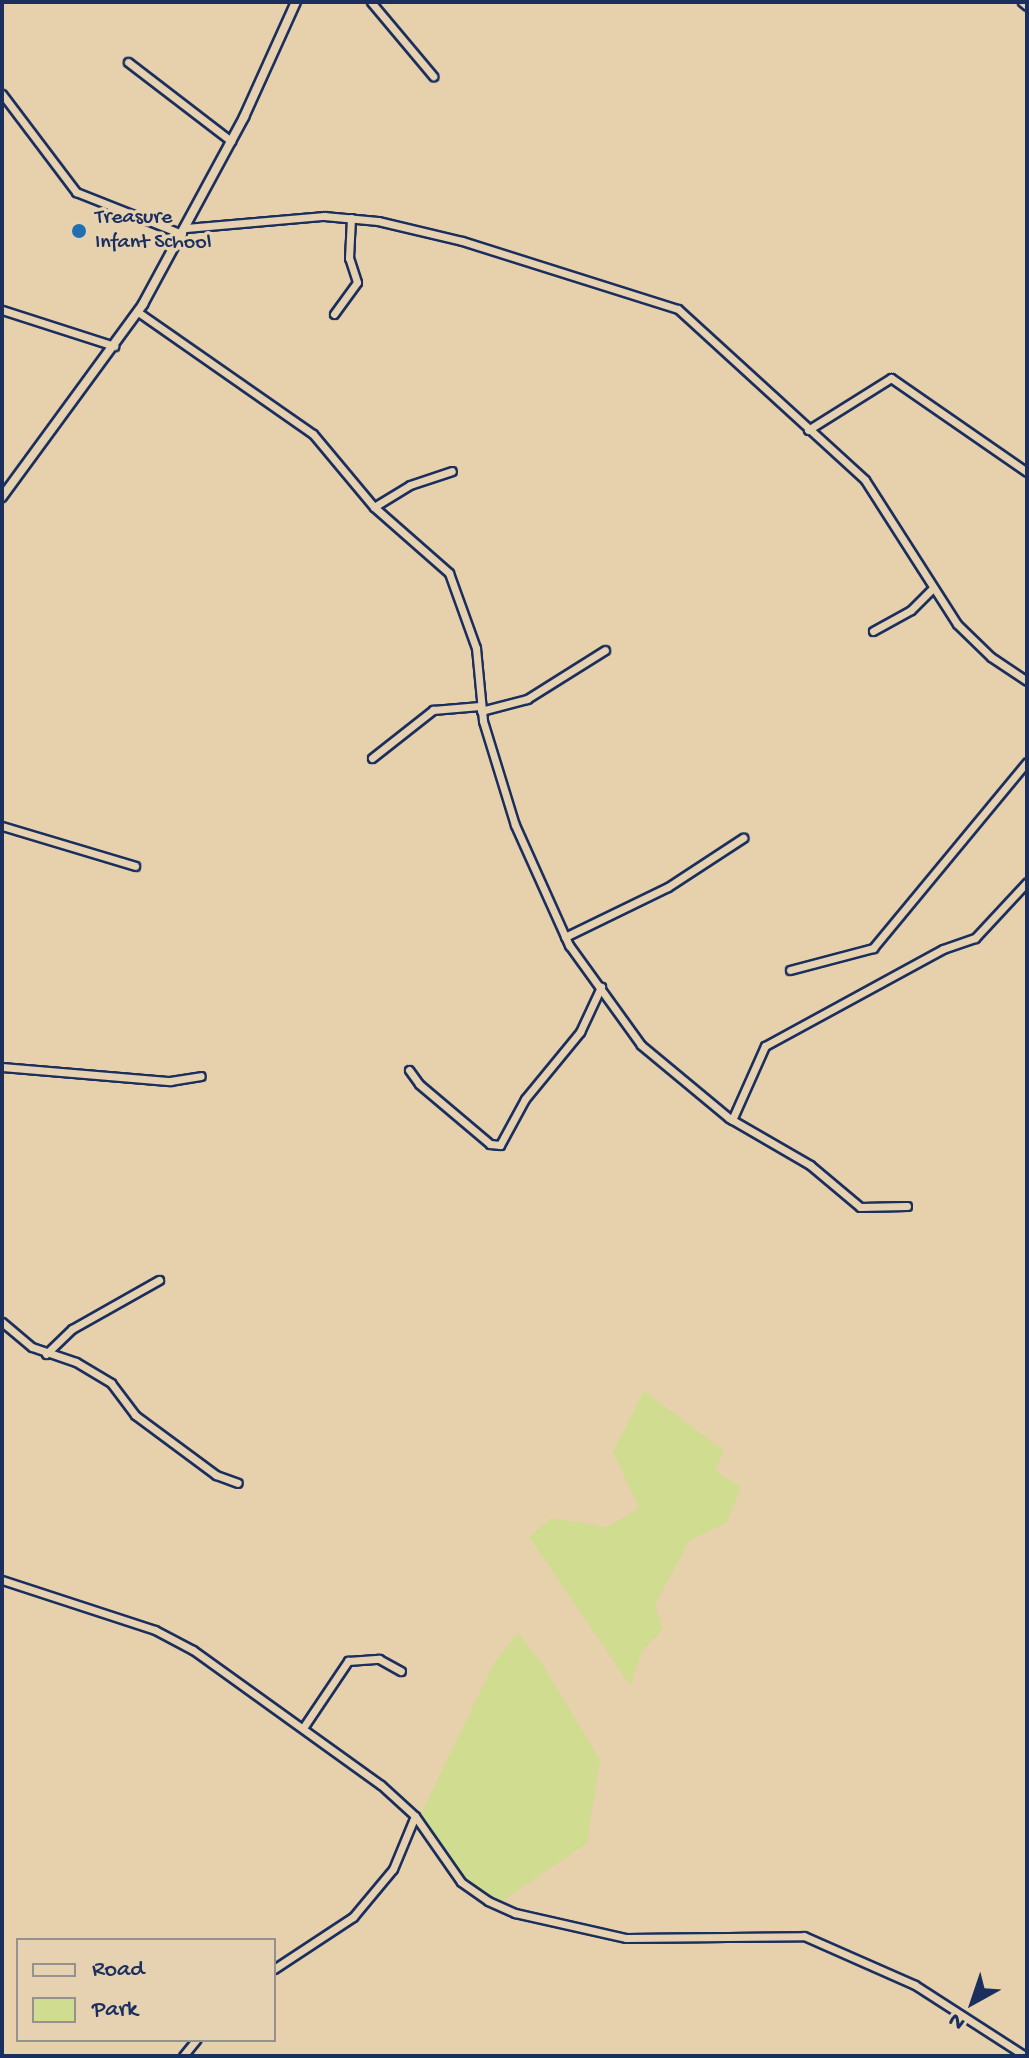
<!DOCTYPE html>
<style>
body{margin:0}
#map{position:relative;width:1029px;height:2058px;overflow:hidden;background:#e7d0ac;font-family:"Gochi Hand",sans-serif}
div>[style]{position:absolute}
.green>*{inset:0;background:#d0dc90}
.roads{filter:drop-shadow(2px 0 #1b2f5e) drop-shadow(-2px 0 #1b2f5e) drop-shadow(0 2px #1b2f5e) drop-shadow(0 -2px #1b2f5e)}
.minor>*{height:7px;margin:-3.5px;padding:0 3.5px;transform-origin:3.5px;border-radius:3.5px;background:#e6d2b0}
.tertiary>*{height:8px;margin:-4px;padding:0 4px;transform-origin:4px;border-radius:4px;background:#e6d2b0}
.dots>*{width:22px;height:22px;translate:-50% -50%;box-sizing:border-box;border:4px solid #e6d2b0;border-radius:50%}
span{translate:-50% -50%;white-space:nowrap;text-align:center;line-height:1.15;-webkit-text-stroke:7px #e6d2b0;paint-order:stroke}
.poi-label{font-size:22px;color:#1b2f5e}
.left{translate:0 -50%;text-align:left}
.frame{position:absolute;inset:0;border:4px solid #1b2f5e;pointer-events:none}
.legend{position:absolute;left:16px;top:1938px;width:260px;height:104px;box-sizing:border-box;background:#e6d2b0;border:2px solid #95918f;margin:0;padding:10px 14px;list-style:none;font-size:24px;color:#1b2f5e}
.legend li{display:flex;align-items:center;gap:16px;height:40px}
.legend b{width:40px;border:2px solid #95918f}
.north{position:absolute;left:933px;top:1962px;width:80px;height:80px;-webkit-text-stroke:6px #e6d2b0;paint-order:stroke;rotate:220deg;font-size:22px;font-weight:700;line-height:32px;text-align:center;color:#1b2f5e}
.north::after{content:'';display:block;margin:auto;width:28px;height:36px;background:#1b2f5e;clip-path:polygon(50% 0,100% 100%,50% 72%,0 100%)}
</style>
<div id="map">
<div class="green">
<div style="clip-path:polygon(644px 1391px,724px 1451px,715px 1471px,741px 1487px,727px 1522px,689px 1541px,655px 1605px,663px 1629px,642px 1651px,630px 1685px,529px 1537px,552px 1518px,607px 1527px,639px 1508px,613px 1452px)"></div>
<div style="clip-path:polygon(518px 1633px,541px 1662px,600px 1760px,587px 1843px,496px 1905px,464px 1879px,419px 1818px,494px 1663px)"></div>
</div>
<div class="roads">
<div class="minor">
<div style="left:371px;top:2px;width:97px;rotate:50deg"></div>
<div style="left:1022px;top:2px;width:6px;rotate:39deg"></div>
<div style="left:128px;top:62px;width:130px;rotate:37.5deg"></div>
<div style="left:2px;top:94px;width:123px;rotate:52.9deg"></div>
<div style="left:76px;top:192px;width:114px;rotate:21.6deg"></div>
<div style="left:186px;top:228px;width:139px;rotate:-5deg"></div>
<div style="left:324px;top:216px;width:54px;rotate:5.3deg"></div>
<div style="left:378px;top:221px;width:86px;rotate:13.4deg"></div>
<div style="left:462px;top:241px;width:226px;rotate:17.5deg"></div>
<div style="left:678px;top:309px;width:253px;rotate:42.4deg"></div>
<div style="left:865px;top:480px;width:171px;rotate:57.4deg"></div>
<div style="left:957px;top:624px;width:47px;rotate:44.1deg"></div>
<div style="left:991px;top:657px;width:43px;rotate:33.7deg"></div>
<div style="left:2px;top:310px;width:118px;rotate:17.8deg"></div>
<div style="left:138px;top:312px;width:213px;rotate:34.9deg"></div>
<div style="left:313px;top:434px;width:95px;rotate:50.1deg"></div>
<div style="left:374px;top:507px;width:100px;rotate:41.3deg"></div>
<div style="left:449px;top:573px;width:80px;rotate:70.2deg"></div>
<div style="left:476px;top:648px;width:73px;rotate:84.5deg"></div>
<div style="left:483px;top:721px;width:109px;rotate:72.9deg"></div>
<div style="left:515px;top:825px;width:132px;rotate:65.8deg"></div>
<div style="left:569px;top:945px;width:123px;rotate:54.2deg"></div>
<div style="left:641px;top:1045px;width:114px;rotate:39.7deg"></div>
<div style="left:729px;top:1118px;width:94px;rotate:30.1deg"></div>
<div style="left:810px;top:1165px;width:65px;rotate:40deg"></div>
<div style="left:860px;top:1207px;width:47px;rotate:-1.2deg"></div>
<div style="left:334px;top:314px;width:39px;rotate:-54deg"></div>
<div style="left:357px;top:282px;width:25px;rotate:-108deg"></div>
<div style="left:349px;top:258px;width:40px;rotate:-87.1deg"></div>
<div style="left:808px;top:430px;width:98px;rotate:-32.1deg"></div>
<div style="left:891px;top:378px;width:165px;rotate:34.7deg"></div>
<div style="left:374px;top:507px;width:42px;rotate:-31.4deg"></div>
<div style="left:410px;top:485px;width:44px;rotate:-18.4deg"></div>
<div style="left:873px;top:631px;width:43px;rotate:-28.9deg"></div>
<div style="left:911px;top:610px;width:30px;rotate:-45deg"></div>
<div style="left:481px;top:711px;width:48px;rotate:-14.6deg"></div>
<div style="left:527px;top:699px;width:92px;rotate:-32.1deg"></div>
<div style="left:372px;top:758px;width:78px;rotate:-38.2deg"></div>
<div style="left:433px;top:710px;width:47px;rotate:-4.9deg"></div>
<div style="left:2px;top:826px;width:139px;rotate:16.7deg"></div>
<div style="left:565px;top:937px;width:114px;rotate:-25.9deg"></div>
<div style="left:668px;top:887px;width:90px;rotate:-33.2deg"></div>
<div style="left:790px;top:970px;width:86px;rotate:-14.8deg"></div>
<div style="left:873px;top:948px;width:241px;rotate:-50.4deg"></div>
<div style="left:2px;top:1067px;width:169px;rotate:4.8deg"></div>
<div style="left:170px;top:1081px;width:31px;rotate:-9deg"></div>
<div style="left:409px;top:1070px;width:17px;rotate:54deg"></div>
<div style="left:419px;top:1084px;width:93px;rotate:40.2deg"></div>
<div style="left:490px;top:1144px;width:10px;rotate:6deg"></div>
<div style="left:500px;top:1145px;width:52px;rotate:-61.5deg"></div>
<div style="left:525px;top:1099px;width:87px;rotate:-50.6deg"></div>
<div style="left:580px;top:1032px;width:50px;rotate:-65deg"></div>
<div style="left:732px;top:1120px;width:81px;rotate:-66deg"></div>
<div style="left:765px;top:1046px;width:203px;rotate:-28.6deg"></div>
<div style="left:943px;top:949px;width:34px;rotate:-19deg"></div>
<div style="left:975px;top:938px;width:76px;rotate:-47.1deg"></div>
<div style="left:2px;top:1322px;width:39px;rotate:40deg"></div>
<div style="left:32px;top:1347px;width:46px;rotate:18.8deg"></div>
<div style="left:76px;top:1362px;width:41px;rotate:31deg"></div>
<div style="left:111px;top:1383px;width:40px;rotate:53deg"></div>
<div style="left:135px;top:1415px;width:101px;rotate:36.5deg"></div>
<div style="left:216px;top:1475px;width:23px;rotate:20deg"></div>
<div style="left:46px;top:1354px;width:36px;rotate:-44deg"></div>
<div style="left:72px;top:1329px;width:100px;rotate:-29.4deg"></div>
<div style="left:2px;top:1580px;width:161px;rotate:18.1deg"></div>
<div style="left:155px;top:1630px;width:43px;rotate:27.8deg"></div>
<div style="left:193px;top:1650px;width:231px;rotate:35.7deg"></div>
<div style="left:381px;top:1785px;width:46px;rotate:42.4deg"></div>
<div style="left:415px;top:1816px;width:80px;rotate:55.1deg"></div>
<div style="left:461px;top:1882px;width:33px;rotate:35deg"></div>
<div style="left:488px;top:1901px;width:30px;rotate:24deg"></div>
<div style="left:515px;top:1913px;width:114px;rotate:12.7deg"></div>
<div style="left:626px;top:1938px;width:178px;rotate:-0.6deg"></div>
<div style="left:804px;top:1936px;width:121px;rotate:23.8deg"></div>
<div style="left:915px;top:1985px;width:131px;rotate:32.8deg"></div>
<div style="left:303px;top:1728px;width:81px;rotate:-56.1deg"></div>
<div style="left:348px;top:1661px;width:31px;rotate:-4deg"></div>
<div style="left:379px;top:1659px;width:25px;rotate:29deg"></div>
<div style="left:274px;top:1969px;width:95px;rotate:-33.4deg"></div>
<div style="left:353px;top:1917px;width:62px;rotate:-50.2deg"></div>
<div style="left:393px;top:1869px;width:57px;rotate:-67.5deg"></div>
<div style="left:183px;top:2056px;width:21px;rotate:-51deg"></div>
</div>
<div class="tertiary">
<div style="left:2px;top:497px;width:239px;rotate:-53.8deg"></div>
<div style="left:143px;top:304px;width:213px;rotate:-61.6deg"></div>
<div style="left:244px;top:117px;width:126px;rotate:-65.7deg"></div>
</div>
</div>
<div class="dots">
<div style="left:79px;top:231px;background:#1f6fb2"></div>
</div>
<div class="poi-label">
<span class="left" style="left:95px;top:231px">Treasure<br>Infant School</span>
</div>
<div class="frame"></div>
<ul class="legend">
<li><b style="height:10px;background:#e6d2b0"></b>Road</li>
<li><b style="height:22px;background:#d0dc90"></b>Park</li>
</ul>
<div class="north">N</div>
</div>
